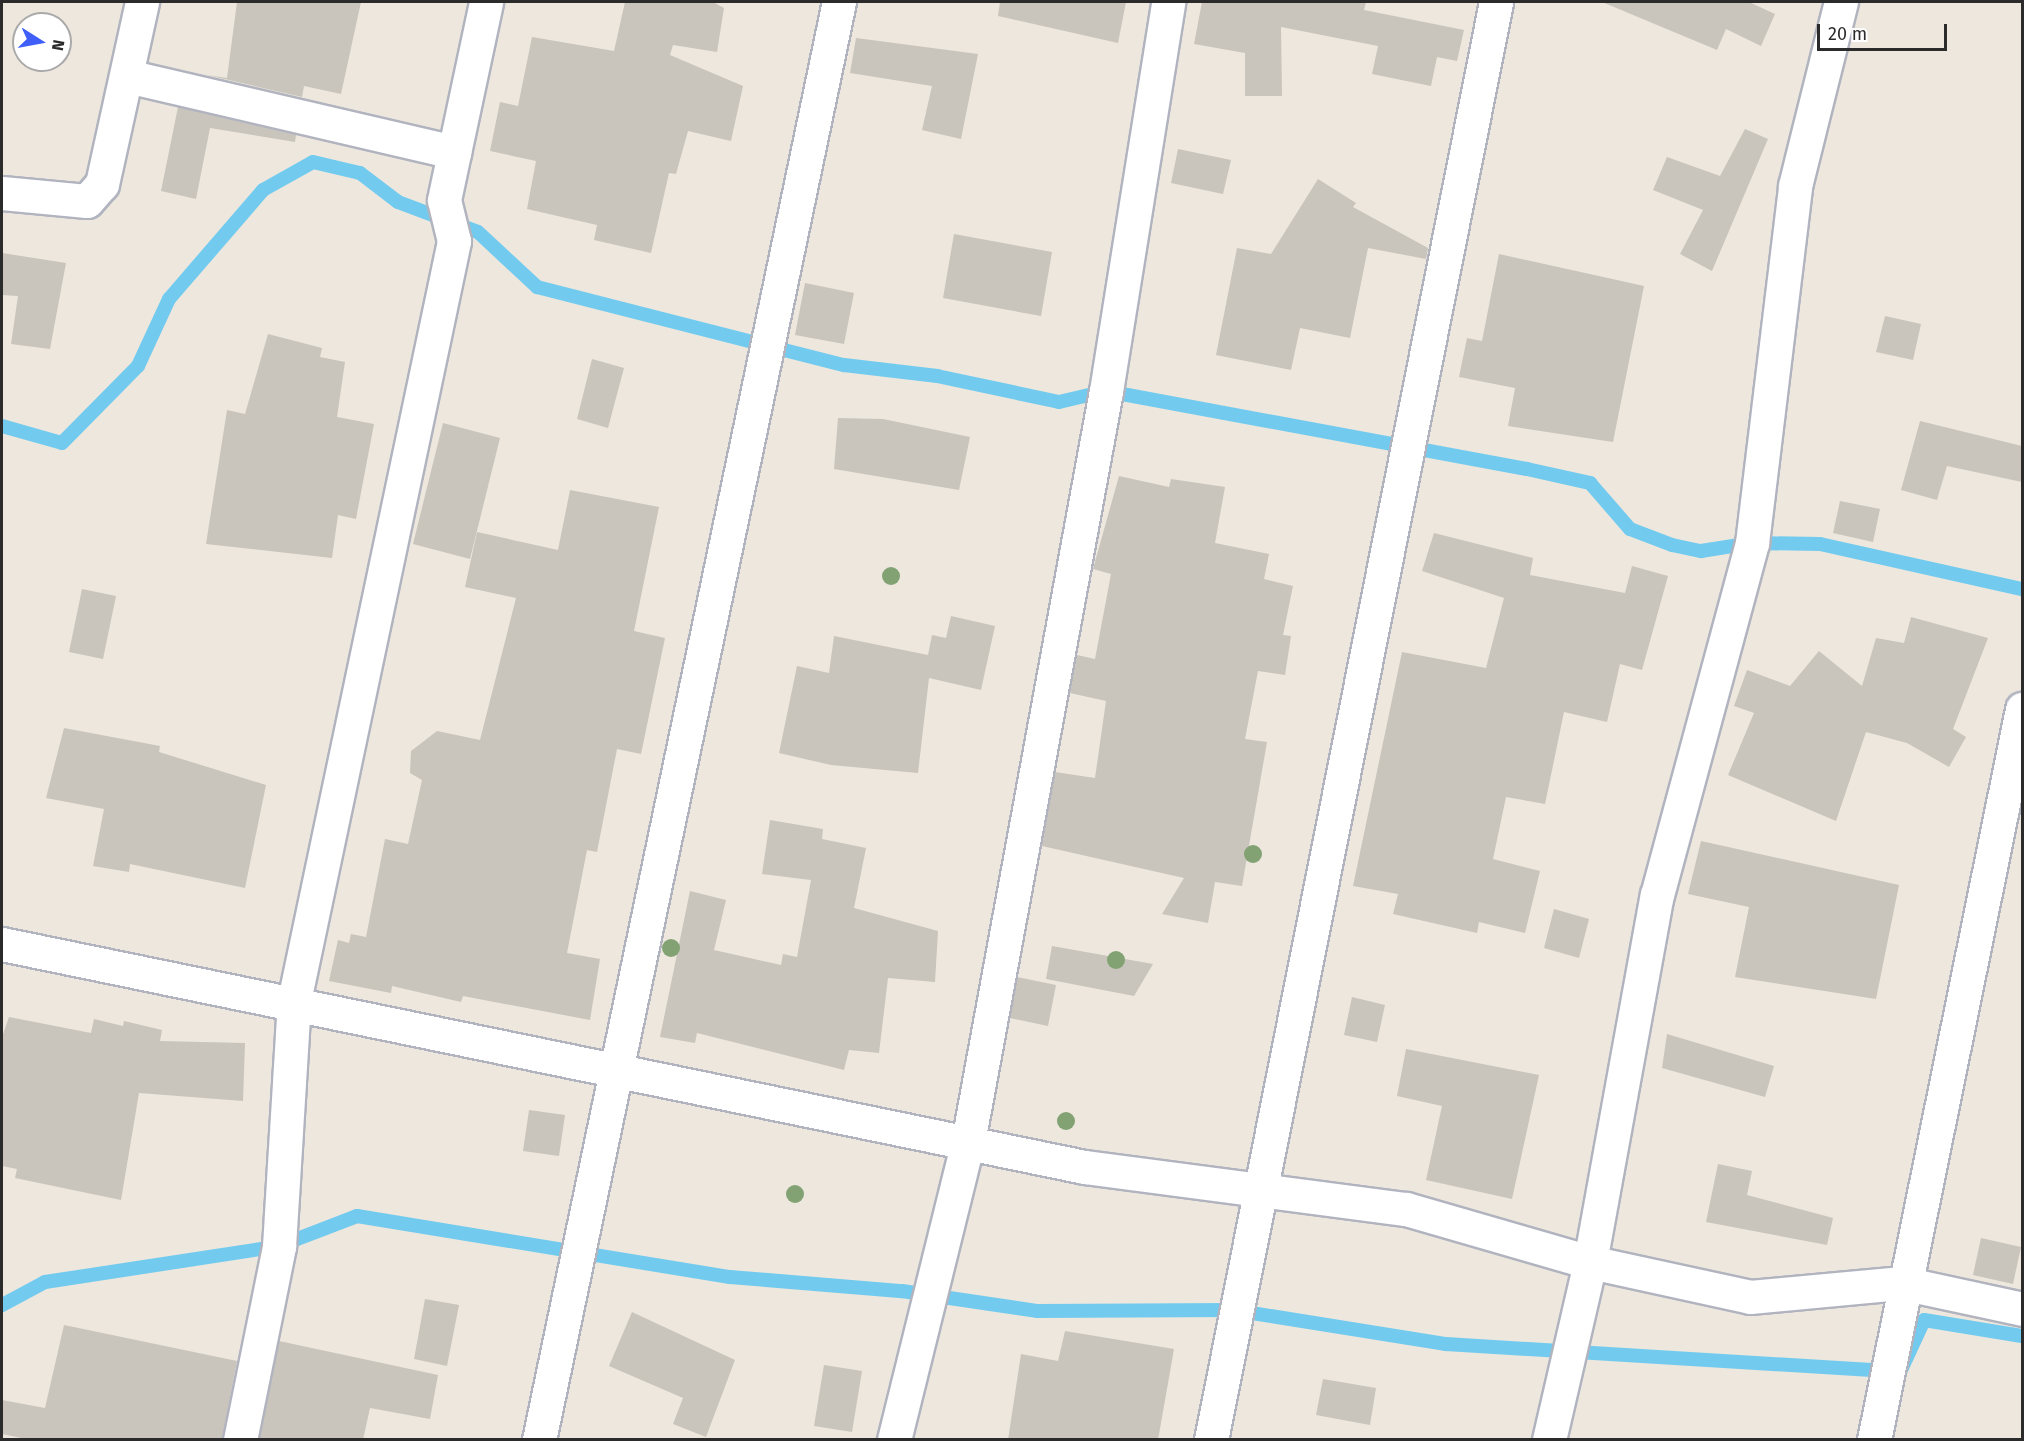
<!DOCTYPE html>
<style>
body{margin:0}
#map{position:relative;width:2024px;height:1441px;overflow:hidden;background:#ede7de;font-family:"Fira Sans",sans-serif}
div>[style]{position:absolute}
.stream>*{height:14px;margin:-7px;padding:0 7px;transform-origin:7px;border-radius:7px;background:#72cbee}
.building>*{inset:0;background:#c9c5bc}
.roads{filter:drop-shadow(2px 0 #b1b4bf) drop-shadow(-2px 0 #b1b4bf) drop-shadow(0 2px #b1b4bf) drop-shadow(0 -2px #b1b4bf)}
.street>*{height:33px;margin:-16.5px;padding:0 16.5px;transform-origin:16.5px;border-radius:16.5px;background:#fff}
.trees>*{width:18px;height:18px;margin:-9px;border-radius:50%;background:#82a273}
span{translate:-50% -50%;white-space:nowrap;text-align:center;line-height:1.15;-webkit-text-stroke:4.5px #fff;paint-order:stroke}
.frame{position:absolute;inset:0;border:3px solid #2b2b2b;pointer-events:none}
.north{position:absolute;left:12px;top:12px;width:60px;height:60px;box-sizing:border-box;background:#fff;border:2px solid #aaa;border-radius:50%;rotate:101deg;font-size:16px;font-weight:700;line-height:24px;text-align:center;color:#2b2b2b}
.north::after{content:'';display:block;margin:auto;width:21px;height:27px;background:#3f5ff8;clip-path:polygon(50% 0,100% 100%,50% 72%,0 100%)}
.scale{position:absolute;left:1817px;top:24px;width:130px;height:27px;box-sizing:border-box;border:3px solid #2b2b2b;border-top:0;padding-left:8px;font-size:18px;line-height:21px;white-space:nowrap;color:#2b2b2b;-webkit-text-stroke:4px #fff;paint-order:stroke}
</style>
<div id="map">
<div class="stream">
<div style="left:2px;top:426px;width:62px;rotate:15.8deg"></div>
<div style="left:62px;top:443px;width:108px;rotate:-45.4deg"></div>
<div style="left:138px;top:366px;width:74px;rotate:-65.2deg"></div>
<div style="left:169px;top:299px;width:144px;rotate:-49.2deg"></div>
<div style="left:263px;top:190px;width:57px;rotate:-29.2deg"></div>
<div style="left:313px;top:162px;width:48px;rotate:13.2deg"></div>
<div style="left:360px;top:173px;width:48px;rotate:37.3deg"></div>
<div style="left:398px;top:202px;width:85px;rotate:20.6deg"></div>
<div style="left:478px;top:232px;width:81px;rotate:43deg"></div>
<div style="left:537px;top:287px;width:317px;rotate:14.3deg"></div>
<div style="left:844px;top:365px;width:94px;rotate:6.7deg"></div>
<div style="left:937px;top:376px;width:125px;rotate:12deg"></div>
<div style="left:1059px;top:402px;width:48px;rotate:-13.2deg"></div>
<div style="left:1106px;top:391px;width:428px;rotate:10.5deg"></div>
<div style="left:1527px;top:469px;width:65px;rotate:12.5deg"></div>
<div style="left:1590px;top:483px;width:61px;rotate:49deg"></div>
<div style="left:1630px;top:529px;width:45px;rotate:20.9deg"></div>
<div style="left:1672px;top:545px;width:30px;rotate:12deg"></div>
<div style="left:1701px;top:551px;width:52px;rotate:-8.9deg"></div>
<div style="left:1752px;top:543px;width:68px;rotate:0.8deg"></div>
<div style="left:1820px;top:544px;width:207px;rotate:12.6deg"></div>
<div style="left:2px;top:1305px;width:49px;rotate:-28.1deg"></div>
<div style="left:45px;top:1282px;width:237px;rotate:-8.7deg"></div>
<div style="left:279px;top:1246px;width:84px;rotate:-21deg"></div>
<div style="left:357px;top:1216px;width:378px;rotate:9.3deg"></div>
<div style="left:730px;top:1277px;width:173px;rotate:4.7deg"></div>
<div style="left:902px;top:1291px;width:136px;rotate:8.4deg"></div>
<div style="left:1037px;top:1311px;width:196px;rotate:-0.3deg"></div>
<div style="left:1233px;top:1310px;width:216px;rotate:9.1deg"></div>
<div style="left:1446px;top:1344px;width:455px;rotate:3.5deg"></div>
<div style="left:1900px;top:1372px;width:57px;rotate:-65.2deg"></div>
<div style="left:1924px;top:1320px;width:99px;rotate:9.3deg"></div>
</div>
<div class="building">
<div style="clip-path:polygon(237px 2px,361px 2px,341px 94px,304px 86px,302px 97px,207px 75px,227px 78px)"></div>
<div style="clip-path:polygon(625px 2px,713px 2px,724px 8px,717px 52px,673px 45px,670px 55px,743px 86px,731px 141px,688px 131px,676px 174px,669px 173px,651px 253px,594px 240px,597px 225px,527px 209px,536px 161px,490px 151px,500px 102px,518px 106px,532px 37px,614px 51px)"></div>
<div style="clip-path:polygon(1000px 2px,1126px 2px,1118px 43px,998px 16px)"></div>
<div style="clip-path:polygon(1202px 2px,1366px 2px,1364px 10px,1464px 30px,1457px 61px,1437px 57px,1431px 86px,1372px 74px,1378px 46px,1281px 27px,1282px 96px,1245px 96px,1245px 53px,1194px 44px)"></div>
<div style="clip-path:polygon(1602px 2px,1749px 2px,1775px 14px,1761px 46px,1726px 29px,1717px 50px)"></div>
<div style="clip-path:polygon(856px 38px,978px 54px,961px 139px,922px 130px,932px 86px,850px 73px)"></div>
<div style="clip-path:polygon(178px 107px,296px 135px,295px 142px,210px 128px,196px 199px,161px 191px)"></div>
<div style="clip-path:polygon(1745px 129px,1768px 139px,1712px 271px,1680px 254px,1703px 210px,1653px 190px,1667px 157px,1720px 176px)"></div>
<div style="clip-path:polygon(1178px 149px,1231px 160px,1223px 194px,1171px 183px)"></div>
<div style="clip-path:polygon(1318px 179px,1356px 203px,1353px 207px,1428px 248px,1426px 259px,1368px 248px,1350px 338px,1300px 328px,1291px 370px,1216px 355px,1237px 248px,1271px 254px)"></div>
<div style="clip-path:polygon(954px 234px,1052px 252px,1041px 316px,943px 298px)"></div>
<div style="clip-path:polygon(2px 253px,66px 263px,50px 349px,11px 344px,18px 296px,2px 295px)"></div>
<div style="clip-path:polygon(1499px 254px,1644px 286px,1613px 442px,1508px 426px,1515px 388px,1459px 377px,1467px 338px,1482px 341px)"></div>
<div style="clip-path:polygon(805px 283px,854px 293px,844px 344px,795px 335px)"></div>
<div style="clip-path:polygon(1885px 316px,1921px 324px,1913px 360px,1876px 352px)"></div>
<div style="clip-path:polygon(268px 334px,322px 348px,320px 357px,345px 362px,337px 417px,374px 424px,356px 519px,338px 515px,332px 558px,206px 544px,227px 410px,245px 414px)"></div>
<div style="clip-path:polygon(592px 359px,624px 368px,608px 428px,577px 419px)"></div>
<div style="clip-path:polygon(838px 418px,883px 419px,970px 437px,959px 490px,834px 469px)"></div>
<div style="clip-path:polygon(1920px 421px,2022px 446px,2022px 482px,1947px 466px,1937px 500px,1901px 490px)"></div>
<div style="clip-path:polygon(443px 423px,500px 438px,470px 559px,413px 544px)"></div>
<div style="clip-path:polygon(1119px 476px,1169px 487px,1171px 479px,1225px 487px,1215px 543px,1269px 554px,1264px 579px,1293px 586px,1283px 635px,1291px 636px,1285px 675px,1258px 671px,1245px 739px,1267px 742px,1242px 886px,1215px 882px,1208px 923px,1162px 914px,1184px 878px,1042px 846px,1055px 772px,1095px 778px,1106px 701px,1070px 693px,1077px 655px,1095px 659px,1111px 574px,1093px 569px)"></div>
<div style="clip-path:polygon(570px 490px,659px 507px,634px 631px,665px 638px,641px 754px,617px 749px,597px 852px,587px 850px,567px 953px,600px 959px,590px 1020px,463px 996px,461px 1002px,392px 986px,391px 993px,329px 981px,338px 940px,349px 943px,351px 934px,366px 937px,385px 839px,408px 844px,422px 780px,410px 773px,411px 751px,437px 731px,480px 740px,516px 598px,465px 587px,477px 532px,558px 550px)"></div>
<div style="clip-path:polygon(1840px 501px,1880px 509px,1873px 542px,1833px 533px)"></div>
<div style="clip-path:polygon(1434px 533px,1533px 558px,1530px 575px,1625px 593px,1632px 566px,1668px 576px,1642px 670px,1620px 664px,1607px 722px,1564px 712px,1545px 804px,1506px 797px,1493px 859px,1540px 871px,1525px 933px,1479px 922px,1477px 933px,1393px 914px,1398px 894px,1353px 886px,1402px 652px,1486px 668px,1504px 598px,1422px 571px)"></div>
<div style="clip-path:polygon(82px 589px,116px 596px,103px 659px,69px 652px)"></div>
<div style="clip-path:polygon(951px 616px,995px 626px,981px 690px,929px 678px,918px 773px,831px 765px,779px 753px,797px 666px,829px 673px,834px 636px,928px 655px,932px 635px,946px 638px)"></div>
<div style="clip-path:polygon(1911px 617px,1988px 638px,1953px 729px,1966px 737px,1949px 767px,1907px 743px,1866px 732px,1836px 821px,1728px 775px,1754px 713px,1734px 706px,1747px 670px,1790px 686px,1819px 651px,1862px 686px,1876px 638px,1904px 643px)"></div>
<div style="clip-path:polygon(64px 728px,160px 746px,159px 752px,266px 785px,245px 888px,130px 864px,129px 872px,93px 866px,104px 809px,46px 798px)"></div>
<div style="clip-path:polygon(770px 820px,823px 829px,822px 839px,866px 848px,854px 908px,938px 931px,935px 982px,888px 978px,879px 1053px,849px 1050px,844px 1070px,697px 1033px,695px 1043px,660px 1037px,690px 891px,726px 900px,714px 950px,781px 965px,783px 954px,797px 957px,811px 880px,762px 874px)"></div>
<div style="clip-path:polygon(1701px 841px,1899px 885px,1876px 999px,1735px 977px,1749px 907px,1688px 894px)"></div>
<div style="clip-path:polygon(1554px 909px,1589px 919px,1579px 958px,1544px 948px)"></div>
<div style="clip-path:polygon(1052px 946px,1153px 964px,1134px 996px,1046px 979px)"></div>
<div style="clip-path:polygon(1017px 977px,1056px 985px,1048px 1026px,1010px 1018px)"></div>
<div style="clip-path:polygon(1352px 997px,1385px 1005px,1377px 1042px,1344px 1035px)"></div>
<div style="clip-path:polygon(9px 1017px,91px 1033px,94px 1019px,123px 1026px,124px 1021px,162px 1030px,160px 1041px,245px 1043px,243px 1101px,139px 1093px,121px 1200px,15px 1178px,17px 1169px,2px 1166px,2px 1037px)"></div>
<div style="clip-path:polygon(1667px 1034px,1774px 1066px,1765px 1097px,1662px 1068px)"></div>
<div style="clip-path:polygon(1406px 1049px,1539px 1075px,1512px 1199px,1426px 1180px,1442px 1106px,1397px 1096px)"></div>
<div style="clip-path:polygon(529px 1110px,565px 1115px,559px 1156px,523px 1151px)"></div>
<div style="clip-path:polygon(1718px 1164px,1752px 1171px,1747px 1195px,1833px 1218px,1827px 1245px,1706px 1222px)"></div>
<div style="clip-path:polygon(1981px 1238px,2021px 1247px,2013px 1284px,1973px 1275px)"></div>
<div style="clip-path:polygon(425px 1299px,459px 1305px,447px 1366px,414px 1359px)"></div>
<div style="clip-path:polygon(632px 1312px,735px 1360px,706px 1437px,673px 1424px,683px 1398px,609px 1366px)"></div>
<div style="clip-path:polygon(64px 1325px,237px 1361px,222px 1440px,31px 1440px,2px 1434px,2px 1400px,45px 1408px)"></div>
<div style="clip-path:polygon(1065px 1331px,1174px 1349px,1158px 1440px,1008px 1440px,1021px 1354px,1058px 1361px)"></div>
<div style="clip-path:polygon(279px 1341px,438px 1375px,430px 1419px,370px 1408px,363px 1440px,259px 1440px)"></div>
<div style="clip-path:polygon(824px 1365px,862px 1371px,852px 1432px,814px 1426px)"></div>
<div style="clip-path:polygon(1323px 1379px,1376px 1388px,1370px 1425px,1316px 1415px)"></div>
</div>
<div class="roads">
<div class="street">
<div style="left:127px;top:76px;width:336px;rotate:13.1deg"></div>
<div style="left:2px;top:193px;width:85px;rotate:5.4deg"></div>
<div style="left:87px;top:201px;width:23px;rotate:-49deg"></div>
<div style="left:102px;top:184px;width:186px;rotate:-77.6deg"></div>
<div style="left:2px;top:944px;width:1106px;rotate:11.64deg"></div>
<div style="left:1085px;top:1167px;width:324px;rotate:7.5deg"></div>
<div style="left:1406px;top:1209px;width:191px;rotate:16.1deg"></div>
<div style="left:1590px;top:1262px;width:164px;rotate:12.3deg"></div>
<div style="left:1750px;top:1297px;width:153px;rotate:-5.3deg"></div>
<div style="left:1902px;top:1283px;width:123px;rotate:12.2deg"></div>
<div style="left:240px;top:1440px;width:198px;rotate:-78.6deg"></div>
<div style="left:279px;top:1246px;width:245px;rotate:-86.5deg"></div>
<div style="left:294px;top:1001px;width:777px;rotate:-78.11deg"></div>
<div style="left:454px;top:241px;width:42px;rotate:-103.7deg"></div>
<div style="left:444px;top:200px;width:202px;rotate:-78deg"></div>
<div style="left:539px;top:1440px;width:1469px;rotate:-78.22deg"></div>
<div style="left:894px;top:1440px;width:307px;rotate:-76.1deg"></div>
<div style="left:968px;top:1142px;width:764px;rotate:-79.59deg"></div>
<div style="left:1106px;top:391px;width:394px;rotate:-80.9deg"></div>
<div style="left:1211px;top:1440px;width:1466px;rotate:-78.79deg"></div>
<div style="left:1549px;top:1440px;width:183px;rotate:-77deg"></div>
<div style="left:1590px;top:1262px;width:373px;rotate:-79.7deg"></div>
<div style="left:1657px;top:895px;width:365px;rotate:-74.9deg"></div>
<div style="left:1752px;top:543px;width:360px;rotate:-83.1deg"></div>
<div style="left:1795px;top:186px;width:190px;rotate:-76deg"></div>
<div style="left:1874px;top:1440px;width:746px;rotate:-78.55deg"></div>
</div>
</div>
<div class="trees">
<div style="left:891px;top:576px"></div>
<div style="left:1253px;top:854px"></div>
<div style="left:671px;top:948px"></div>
<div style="left:1116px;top:960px"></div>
<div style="left:1066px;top:1121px"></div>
<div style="left:795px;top:1194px"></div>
</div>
<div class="frame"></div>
<div class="north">N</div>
<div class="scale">20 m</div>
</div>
